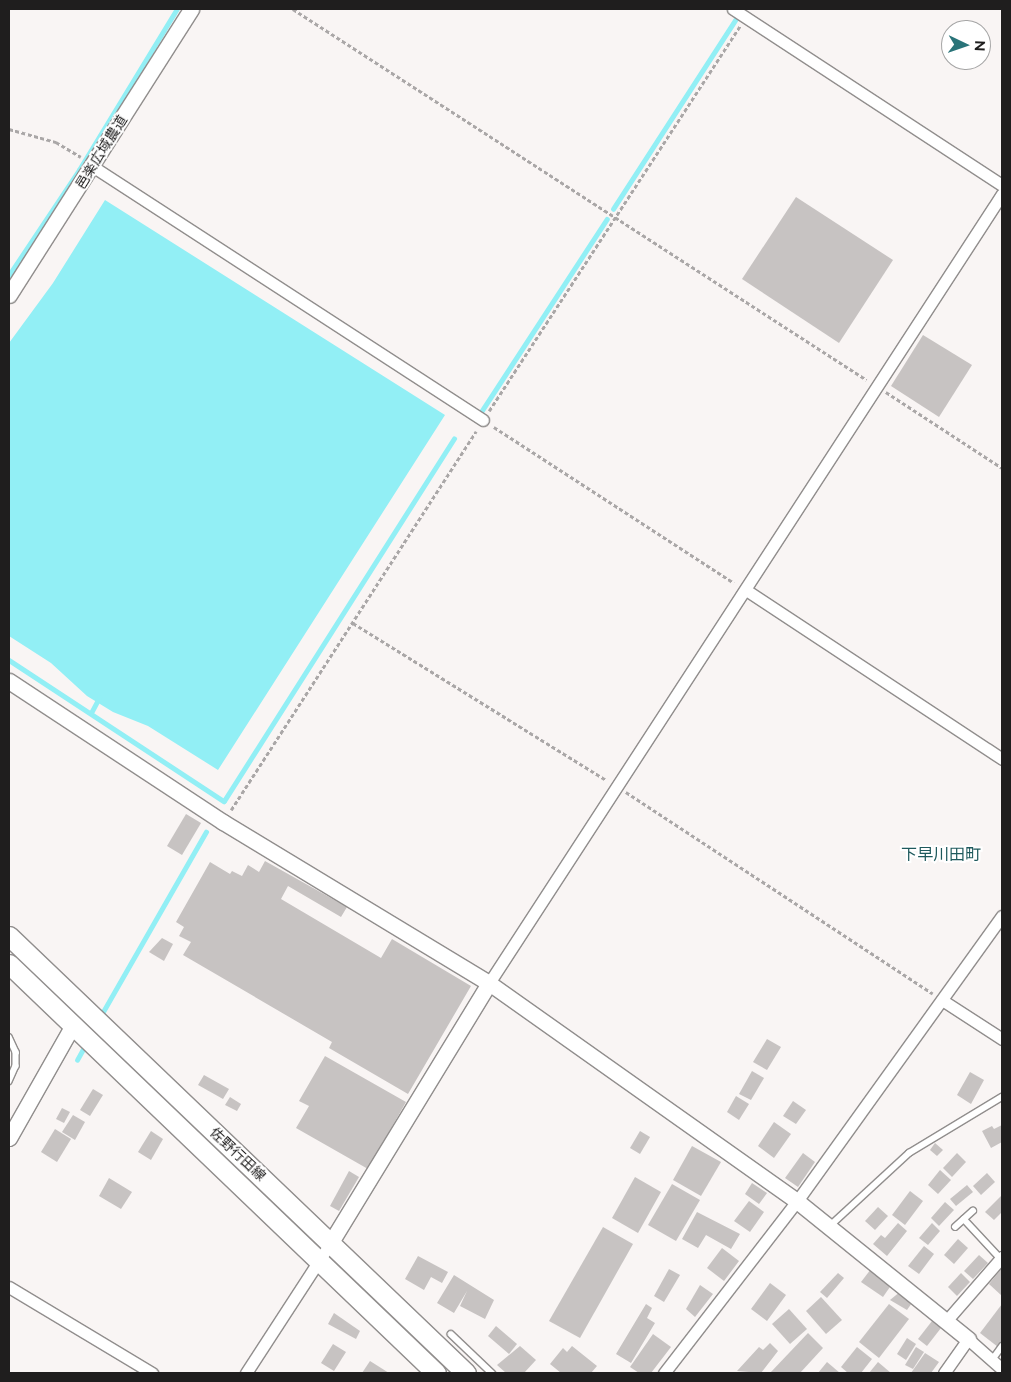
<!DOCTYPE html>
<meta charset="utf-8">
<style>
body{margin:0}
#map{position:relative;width:1011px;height:1382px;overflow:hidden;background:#f9f5f4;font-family:Raleway,"Noto Sans JP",sans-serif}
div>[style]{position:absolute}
.water>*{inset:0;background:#92eff5}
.stream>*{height:4.5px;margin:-2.25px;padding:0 2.25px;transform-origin:2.25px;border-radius:2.25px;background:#92eff5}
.building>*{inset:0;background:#c7c3c2}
.path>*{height:2.5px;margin-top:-1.25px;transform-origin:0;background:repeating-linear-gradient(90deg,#aaa7a7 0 4px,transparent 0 6.5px)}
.roads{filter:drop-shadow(1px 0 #918e8d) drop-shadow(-1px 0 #918e8d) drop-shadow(0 1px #918e8d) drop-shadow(0 -1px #918e8d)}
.service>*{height:5.5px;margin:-2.75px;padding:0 2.75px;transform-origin:2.75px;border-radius:2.75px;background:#fff}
.minor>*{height:11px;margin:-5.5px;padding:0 5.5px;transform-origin:5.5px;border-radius:5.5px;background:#fff}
.tertiary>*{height:15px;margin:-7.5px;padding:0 7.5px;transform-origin:7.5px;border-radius:7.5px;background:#fff}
.primary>*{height:19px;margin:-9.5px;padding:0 9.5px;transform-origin:9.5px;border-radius:9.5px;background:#fff}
span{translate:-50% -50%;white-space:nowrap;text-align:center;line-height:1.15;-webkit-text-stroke:4px #fff;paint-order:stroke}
.street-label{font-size:14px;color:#1f1e1e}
.quarter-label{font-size:16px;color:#1e595c}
.frame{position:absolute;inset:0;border:10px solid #1f1e1e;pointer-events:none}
.north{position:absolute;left:941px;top:20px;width:50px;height:50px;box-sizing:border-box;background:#fff;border:1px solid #a5a5a5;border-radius:50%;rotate:93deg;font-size:14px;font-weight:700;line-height:20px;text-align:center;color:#1f1e1e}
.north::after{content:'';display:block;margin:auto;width:18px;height:22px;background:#2a7479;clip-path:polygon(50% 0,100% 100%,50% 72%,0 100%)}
</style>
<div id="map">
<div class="water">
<div style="clip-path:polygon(105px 200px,445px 415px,218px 770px,148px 726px,113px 712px,87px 696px,51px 663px,9px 636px,9px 343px,53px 283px)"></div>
</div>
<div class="stream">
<div style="left:613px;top:209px;width:226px;rotate:-57.1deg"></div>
<div style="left:9px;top:275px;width:126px;rotate:-56.3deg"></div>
<div style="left:79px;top:170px;width:188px;rotate:-58.7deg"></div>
<div style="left:481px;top:412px;width:230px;rotate:-56.9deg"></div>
<div style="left:9px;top:660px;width:257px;rotate:33.3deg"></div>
<div style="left:224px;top:801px;width:429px;rotate:-57.6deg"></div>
<div style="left:91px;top:713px;width:17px;rotate:-62deg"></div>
<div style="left:100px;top:1017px;width:213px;rotate:-60.2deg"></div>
<div style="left:77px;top:1060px;width:18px;rotate:-61deg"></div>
</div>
<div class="building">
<div style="clip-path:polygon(796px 197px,893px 260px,839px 343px,742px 279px)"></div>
<div style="clip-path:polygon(923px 335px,972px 365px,939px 417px,891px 386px)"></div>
<div style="clip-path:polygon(186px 814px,201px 823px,182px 855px,167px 846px)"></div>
<div style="clip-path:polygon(265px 861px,347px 907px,341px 917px,288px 886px,281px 899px,381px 958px,392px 939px,471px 986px,408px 1094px,329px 1048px,332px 1042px,183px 955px,191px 942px,179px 936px,184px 927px,176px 922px,210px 862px,230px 874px,232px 871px,242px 876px,248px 865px,259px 872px)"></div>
<div style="clip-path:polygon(162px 938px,173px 944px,164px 961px,149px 952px)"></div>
<div style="clip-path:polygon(767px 1039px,781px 1047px,767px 1070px,753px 1062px)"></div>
<div style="clip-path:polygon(325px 1056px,406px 1102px,368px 1169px,296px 1128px,309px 1106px,299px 1101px)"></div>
<div style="clip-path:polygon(752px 1071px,764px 1078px,751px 1100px,739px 1094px)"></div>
<div style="clip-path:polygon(970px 1072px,984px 1080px,971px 1104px,957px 1095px)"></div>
<div style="clip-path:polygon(204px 1075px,229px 1089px,223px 1099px,198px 1085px)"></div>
<div style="clip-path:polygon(93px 1089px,103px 1095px,90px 1116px,80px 1110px)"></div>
<div style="clip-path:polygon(736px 1096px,749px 1104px,739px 1120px,727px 1112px)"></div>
<div style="clip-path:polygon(230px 1097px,241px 1104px,237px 1111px,225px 1105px)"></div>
<div style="clip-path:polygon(793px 1101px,806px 1110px,796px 1124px,783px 1116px)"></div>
<div style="clip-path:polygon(62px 1108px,70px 1112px,64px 1123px,56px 1119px)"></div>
<div style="clip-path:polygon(73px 1115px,85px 1122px,75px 1140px,62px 1132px)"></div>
<div style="clip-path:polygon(774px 1122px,791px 1134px,774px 1158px,758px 1146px)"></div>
<div style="clip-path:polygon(1002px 1125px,1002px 1142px,991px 1148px,982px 1131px,992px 1126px,994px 1129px)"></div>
<div style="clip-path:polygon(55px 1129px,71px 1139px,57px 1162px,41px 1152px)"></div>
<div style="clip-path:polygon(151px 1131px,163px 1139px,151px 1160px,138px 1152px)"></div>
<div style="clip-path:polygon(640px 1131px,650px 1137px,640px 1154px,630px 1148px)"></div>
<div style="clip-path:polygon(935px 1143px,943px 1150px,937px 1156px,930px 1150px)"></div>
<div style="clip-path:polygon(692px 1146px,721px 1162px,701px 1196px,673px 1180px)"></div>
<div style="clip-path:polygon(803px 1153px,815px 1162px,798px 1187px,785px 1178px)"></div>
<div style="clip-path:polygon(957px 1153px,966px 1162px,952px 1177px,943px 1168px)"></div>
<div style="clip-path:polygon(940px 1170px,951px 1180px,938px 1194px,928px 1185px)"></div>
<div style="clip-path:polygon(349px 1171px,359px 1177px,339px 1211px,330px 1206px)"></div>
<div style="clip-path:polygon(987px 1173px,995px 1182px,981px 1195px,973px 1186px)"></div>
<div style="clip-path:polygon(635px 1177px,661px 1192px,638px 1233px,612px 1218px)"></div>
<div style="clip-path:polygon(109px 1178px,132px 1192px,121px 1209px,99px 1196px)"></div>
<div style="clip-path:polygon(752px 1183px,767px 1193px,759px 1204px,745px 1194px)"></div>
<div style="clip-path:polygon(672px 1184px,700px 1200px,676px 1241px,648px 1225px)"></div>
<div style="clip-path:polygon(967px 1185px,973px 1192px,956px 1206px,950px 1199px)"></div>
<div style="clip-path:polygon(910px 1191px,923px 1201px,905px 1225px,892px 1215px)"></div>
<div style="clip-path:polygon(1002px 1195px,1002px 1212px,994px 1220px,985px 1212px)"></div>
<div style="clip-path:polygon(749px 1201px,764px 1212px,750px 1232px,734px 1221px)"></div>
<div style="clip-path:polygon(945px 1202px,954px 1210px,939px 1226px,931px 1218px)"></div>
<div style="clip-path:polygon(878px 1207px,888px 1216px,875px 1230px,865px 1221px)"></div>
<div style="clip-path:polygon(697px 1212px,740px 1234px,731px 1249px,706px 1235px,698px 1248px,682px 1239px)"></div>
<div style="clip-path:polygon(898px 1223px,907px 1231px,887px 1256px,873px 1244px,881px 1235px,885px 1238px)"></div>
<div style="clip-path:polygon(932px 1223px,940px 1231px,928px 1245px,919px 1238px)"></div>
<div style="clip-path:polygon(603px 1227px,633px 1244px,580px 1338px,549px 1321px)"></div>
<div style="clip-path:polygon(958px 1239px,968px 1248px,954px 1264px,944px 1255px)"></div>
<div style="clip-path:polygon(924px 1246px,934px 1254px,919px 1274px,908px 1266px)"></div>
<div style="clip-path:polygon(722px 1248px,739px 1261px,724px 1281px,707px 1268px)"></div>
<div style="clip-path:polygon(979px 1255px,988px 1263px,973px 1279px,964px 1271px)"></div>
<div style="clip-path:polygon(418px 1256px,448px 1272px,442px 1283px,431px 1277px,424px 1290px,405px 1279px)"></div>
<div style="clip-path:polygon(1002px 1268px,1002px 1296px,989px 1284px)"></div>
<div style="clip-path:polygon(669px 1269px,680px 1275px,664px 1302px,654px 1296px)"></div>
<div style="clip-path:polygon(871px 1269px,892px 1284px,883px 1297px,861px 1282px)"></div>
<div style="clip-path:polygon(838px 1273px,844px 1278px,827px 1298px,820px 1292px)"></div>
<div style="clip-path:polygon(961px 1273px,970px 1282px,957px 1296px,948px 1287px)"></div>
<div style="clip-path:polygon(454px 1275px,494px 1300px,485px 1319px,460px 1306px,467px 1291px,454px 1313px,437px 1303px)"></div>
<div style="clip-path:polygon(770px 1283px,786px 1295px,767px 1321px,751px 1309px)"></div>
<div style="clip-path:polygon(700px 1285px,713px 1294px,695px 1317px,686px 1309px)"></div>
<div style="clip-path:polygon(901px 1291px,914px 1300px,907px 1310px,890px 1300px)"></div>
<div style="clip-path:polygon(821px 1297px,842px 1320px,826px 1334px,806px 1311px)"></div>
<div style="clip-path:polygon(646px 1304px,652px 1308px,647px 1318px,655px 1323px,631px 1363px,616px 1354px)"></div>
<div style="clip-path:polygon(889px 1304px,909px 1319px,879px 1358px,859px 1342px)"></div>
<div style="clip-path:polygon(1002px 1304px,1002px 1342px,998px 1347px,980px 1333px)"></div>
<div style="clip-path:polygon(789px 1309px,807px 1329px,790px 1344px,772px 1324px)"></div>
<div style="clip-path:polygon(334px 1313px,360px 1331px,356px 1339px,328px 1324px)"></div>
<div style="clip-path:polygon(932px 1321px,941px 1328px,927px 1346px,918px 1339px)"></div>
<div style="clip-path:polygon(496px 1326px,517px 1344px,509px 1354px,488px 1336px)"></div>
<div style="clip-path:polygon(808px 1333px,823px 1348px,800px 1373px,770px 1373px)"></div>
<div style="clip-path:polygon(653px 1334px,671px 1347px,651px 1373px,639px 1373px,630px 1367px)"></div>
<div style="clip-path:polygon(907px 1338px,916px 1344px,906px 1360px,897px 1354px)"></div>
<div style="clip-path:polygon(770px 1343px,778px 1351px,761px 1373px,737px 1371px,759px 1347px,763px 1350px)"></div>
<div style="clip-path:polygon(333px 1344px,346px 1352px,334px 1371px,321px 1363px)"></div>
<div style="clip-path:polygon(520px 1346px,536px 1360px,524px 1373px,506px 1373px,497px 1365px)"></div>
<div style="clip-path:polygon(572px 1346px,597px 1366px,591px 1373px,561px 1373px,550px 1364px,563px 1348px,567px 1352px)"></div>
<div style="clip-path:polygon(857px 1347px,872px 1359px,861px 1373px,848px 1373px,841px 1367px)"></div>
<div style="clip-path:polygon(916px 1347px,924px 1352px,913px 1369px,905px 1365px)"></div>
<div style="clip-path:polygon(925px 1353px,939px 1362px,931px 1373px,911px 1373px)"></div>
<div style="clip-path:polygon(370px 1361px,389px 1373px,362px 1373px)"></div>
<div style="clip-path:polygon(827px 1362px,840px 1373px,818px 1373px)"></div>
<div style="clip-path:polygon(878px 1362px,891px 1373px,869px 1373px)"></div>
</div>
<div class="path">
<div style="left:293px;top:9px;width:683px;rotate:32.88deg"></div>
<div style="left:9px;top:129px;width:49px;rotate:15.5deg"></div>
<div style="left:56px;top:142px;width:29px;rotate:31deg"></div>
<div style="left:886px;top:392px;width:139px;rotate:33.2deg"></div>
<div style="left:489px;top:411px;width:460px;rotate:-56.9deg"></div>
<div style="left:494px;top:427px;width:286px;rotate:33deg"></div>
<div style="left:353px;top:623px;width:298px;rotate:31.8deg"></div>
<div style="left:626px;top:792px;width:367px;rotate:33.3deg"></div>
<div style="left:231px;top:810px;width:451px;rotate:-57.1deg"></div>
</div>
<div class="roads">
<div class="service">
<div style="left:9px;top:1037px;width:17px;rotate:65deg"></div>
<div style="left:16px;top:1052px;width:14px;rotate:90deg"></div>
<div style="left:16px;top:1066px;width:17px;rotate:114deg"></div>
<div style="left:964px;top:1219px;width:54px;rotate:47.2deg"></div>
<div style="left:831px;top:1225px;width:106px;rotate:-42.7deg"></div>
<div style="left:909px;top:1153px;width:109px;rotate:-31.1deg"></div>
<div style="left:955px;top:1227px;width:24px;rotate:-42deg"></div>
<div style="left:451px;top:1334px;width:57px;rotate:43.6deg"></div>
<div style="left:992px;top:1360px;width:17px;rotate:-54deg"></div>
</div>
<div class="minor">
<div style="left:733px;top:9px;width:321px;rotate:33.2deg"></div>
<div style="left:92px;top:166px;width:466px;rotate:33deg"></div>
<div style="left:746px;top:590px;width:307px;rotate:33.4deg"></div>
<div style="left:489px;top:983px;width:941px;rotate:-56.97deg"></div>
<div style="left:942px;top:1000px;width:72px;rotate:33deg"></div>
<div style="left:9px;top:1287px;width:167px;rotate:31deg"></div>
<div style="left:947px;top:1320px;width:84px;rotate:-48.9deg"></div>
<div style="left:246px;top:1373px;width:156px;rotate:-57deg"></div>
<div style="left:664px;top:1373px;width:217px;rotate:-52.3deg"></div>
<div style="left:797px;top:1201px;width:351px;rotate:-54.3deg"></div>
<div style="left:944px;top:1373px;width:42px;rotate:-54.8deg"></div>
<div style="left:968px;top:1339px;width:45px;rotate:41.4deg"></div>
</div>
<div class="tertiary">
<div style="left:9px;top:295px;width:339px;rotate:-57.5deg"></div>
<div style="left:9px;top:681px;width:256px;rotate:33.4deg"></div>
<div style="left:223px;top:822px;width:311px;rotate:31.2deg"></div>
<div style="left:489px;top:983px;width:377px;rotate:35.3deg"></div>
<div style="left:797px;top:1201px;width:220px;rotate:38.9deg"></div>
<div style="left:9px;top:1138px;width:130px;rotate:-60.5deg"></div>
<div style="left:331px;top:1242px;width:303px;rotate:-58.6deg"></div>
</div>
<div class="primary">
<div style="left:9px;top:936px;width:632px;rotate:43.72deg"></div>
<div style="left:9px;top:964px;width:591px;rotate:43.77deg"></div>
</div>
</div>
<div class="street-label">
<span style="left:101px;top:152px;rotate:-58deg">邑楽広域農道</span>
<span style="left:238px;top:1154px;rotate:43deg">佐野行田線</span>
</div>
<div class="quarter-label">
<span style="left:941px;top:855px">下早川田町</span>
</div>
<div class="frame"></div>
<div class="north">N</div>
</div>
